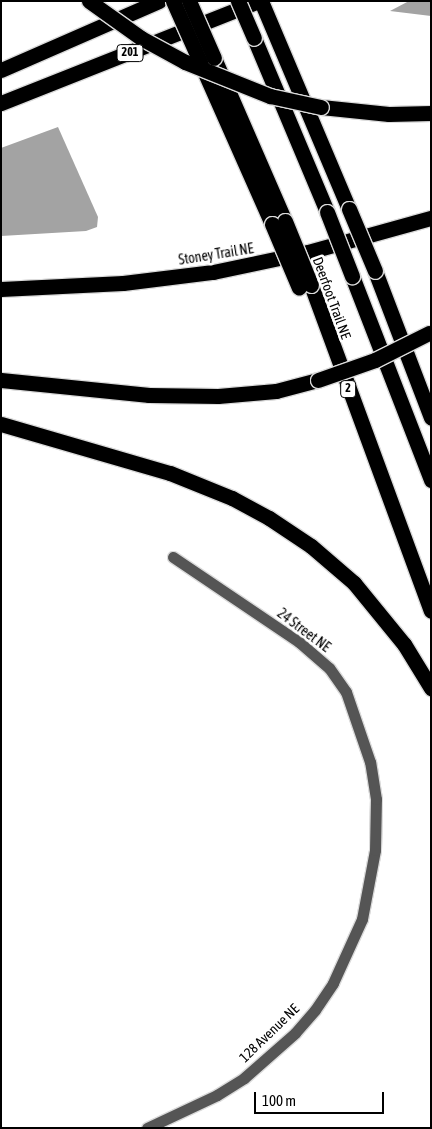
<!DOCTYPE html>
<style>
body{margin:0}
#map{position:relative;width:432px;height:1129px;overflow:hidden;background:#fff;font-family:"Asap Condensed",sans-serif}
div>[style]{position:absolute}
.water>*{inset:0;background:#a3a3a3}
.roads{filter:drop-shadow(1px 0 #dbdbdb) drop-shadow(-1px 0 #dbdbdb) drop-shadow(0 1px #dbdbdb) drop-shadow(0 -1px #dbdbdb)}
.minor>*{height:11px;margin:-5.5px;padding:0 5.5px;transform-origin:5.5px;border-radius:5.5px;background:#555}
.highway>*{height:15px;margin:-7.5px;padding:0 7.5px;transform-origin:7.5px;border-radius:7.5px;background:#000}
.bridges{filter:drop-shadow(1px 0 #dbdbdb) drop-shadow(-1px 0 #dbdbdb) drop-shadow(0 1px #dbdbdb) drop-shadow(0 -1px #dbdbdb)}
.highway-bridge>*{height:15px;margin:-7.5px;padding:0 7.5px;transform-origin:7.5px;border-radius:7.5px;background:#000}
span{translate:-50% -50%;white-space:nowrap;text-align:center;line-height:1.15;-webkit-text-stroke:5px #fff;paint-order:stroke}
.shield-label span{padding:1px 4px;background:#fff;border:1px solid;border-radius:4px;-webkit-text-stroke-width:0}
.shield-label{font-size:12px;color:#000;font-weight:700}
.street-label{font-size:14px;color:#000}
.frame{position:absolute;inset:0;border:2px solid #000;pointer-events:none}
.scale{position:absolute;left:254px;top:1092px;width:130px;height:22px;box-sizing:border-box;border:2px solid #000;border-top:0;padding-left:6px;font-size:15px;line-height:18px;white-space:nowrap;color:#000;-webkit-text-stroke:4px #fff;paint-order:stroke}
</style>
<div id="map">
<div class="water">
<div style="clip-path:polygon(409px 1px,431px 1px,431px 16px,390px 11px)"></div>
<div style="clip-path:polygon(58px 127px,98px 217px,97px 227px,86px 231px,1px 236px,1px 148px)"></div>
</div>
<div class="roads">
<div class="minor">
<div style="left:147px;top:1128px;width:77px;rotate:-25.2deg"></div>
<div style="left:217px;top:1095px;width:32px;rotate:-32deg"></div>
<div style="left:244px;top:1078px;width:68px;rotate:-41.4deg"></div>
<div style="left:295px;top:1033px;width:30px;rotate:-49deg"></div>
<div style="left:315px;top:1010px;width:32px;rotate:-56deg"></div>
<div style="left:333px;top:983px;width:70px;rotate:-65.6deg"></div>
<div style="left:362px;top:919px;width:70px;rotate:-79.3deg"></div>
<div style="left:375px;top:850px;width:51px;rotate:-88.9deg"></div>
<div style="left:376px;top:799px;width:37px;rotate:-99deg"></div>
<div style="left:370px;top:762px;width:74px;rotate:-108.9deg"></div>
<div style="left:346px;top:692px;width:29px;rotate:-125deg"></div>
<div style="left:329px;top:668px;width:40px;rotate:-139deg"></div>
<div style="left:299px;top:642px;width:152px;rotate:-146deg"></div>
</div>
<div class="highway">
<div style="left:261px;top:1px;width:226px;rotate:67.1deg"></div>
<div style="left:254px;top:38px;width:189px;rotate:67.2deg"></div>
<div style="left:214px;top:58px;width:178px;rotate:66.5deg"></div>
<div style="left:201px;top:64px;width:175px;rotate:66.1deg"></div>
<div style="left:1px;top:70px;width:172px;rotate:-23.6deg"></div>
<div style="left:1px;top:103px;width:277px;rotate:-21.6deg"></div>
<div style="left:321px;top:107px;width:68px;rotate:5.9deg"></div>
<div style="left:389px;top:114px;width:42px;rotate:-1.4deg"></div>
<div style="left:375px;top:271px;width:157px;rotate:69.1deg"></div>
<div style="left:352px;top:276px;width:219px;rotate:68.8deg"></div>
<div style="left:311px;top:285px;width:347px;rotate:69.8deg"></div>
<div style="left:1px;top:289px;width:122px;rotate:-2.8deg"></div>
<div style="left:123px;top:283px;width:91px;rotate:-7deg"></div>
<div style="left:213px;top:272px;width:97px;rotate:-11.9deg"></div>
<div style="left:308px;top:252px;width:128px;rotate:-15.5deg"></div>
<div style="left:1px;top:380px;width:149px;rotate:5.8deg"></div>
<div style="left:149px;top:395px;width:69px;rotate:0.8deg"></div>
<div style="left:218px;top:396px;width:58px;rotate:-4.9deg"></div>
<div style="left:276px;top:391px;width:43px;rotate:-14.7deg"></div>
<div style="left:1px;top:424px;width:176px;rotate:16.2deg"></div>
<div style="left:170px;top:473px;width:67px;rotate:22deg"></div>
<div style="left:232px;top:498px;width:42px;rotate:28.4deg"></div>
<div style="left:269px;top:518px;width:50px;rotate:33.7deg"></div>
<div style="left:311px;top:546px;width:57px;rotate:40.7deg"></div>
<div style="left:354px;top:583px;width:79px;rotate:50.7deg"></div>
<div style="left:404px;top:644px;width:52px;rotate:58.5deg"></div>
</div>
</div>
<div class="bridges">
<div class="highway-bridge">
<div style="left:89px;top:1px;width:64px;rotate:35.4deg"></div>
<div style="left:141px;top:38px;width:50px;rotate:28.6deg"></div>
<div style="left:185px;top:62px;width:92px;rotate:21.8deg"></div>
<div style="left:270px;top:96px;width:52px;rotate:12.2deg"></div>
<div style="left:173px;top:1px;width:69px;rotate:66deg"></div>
<div style="left:189px;top:1px;width:62px;rotate:66.3deg"></div>
<div style="left:238px;top:1px;width:40px;rotate:66.6deg"></div>
<div style="left:349px;top:209px;width:67px;rotate:67.2deg"></div>
<div style="left:327px;top:212px;width:69px;rotate:68.7deg"></div>
<div style="left:285px;top:221px;width:69px;rotate:67.9deg"></div>
<div style="left:272px;top:224px;width:69px;rotate:67.1deg"></div>
<div style="left:318px;top:380px;width:60px;rotate:-19.3deg"></div>
<div style="left:375px;top:360px;width:60px;rotate:-26.6deg"></div>
</div>
</div>
<div class="shield-label">
<span style="left:130px;top:53px">201</span>
<span style="left:348px;top:389px">2</span>
</div>
<div class="street-label">
<span style="left:216px;top:254px;rotate:-9deg">Stoney Trail NE</span>
<span style="left:332px;top:298px;rotate:70deg">Deerfoot Trail NE</span>
<span style="left:304px;top:630px;rotate:37deg">24 Street NE</span>
<span style="left:269px;top:1033px;rotate:-44deg">128 Avenue NE</span>
</div>
<div class="frame"></div>
<div class="scale">100 m</div>
</div>
